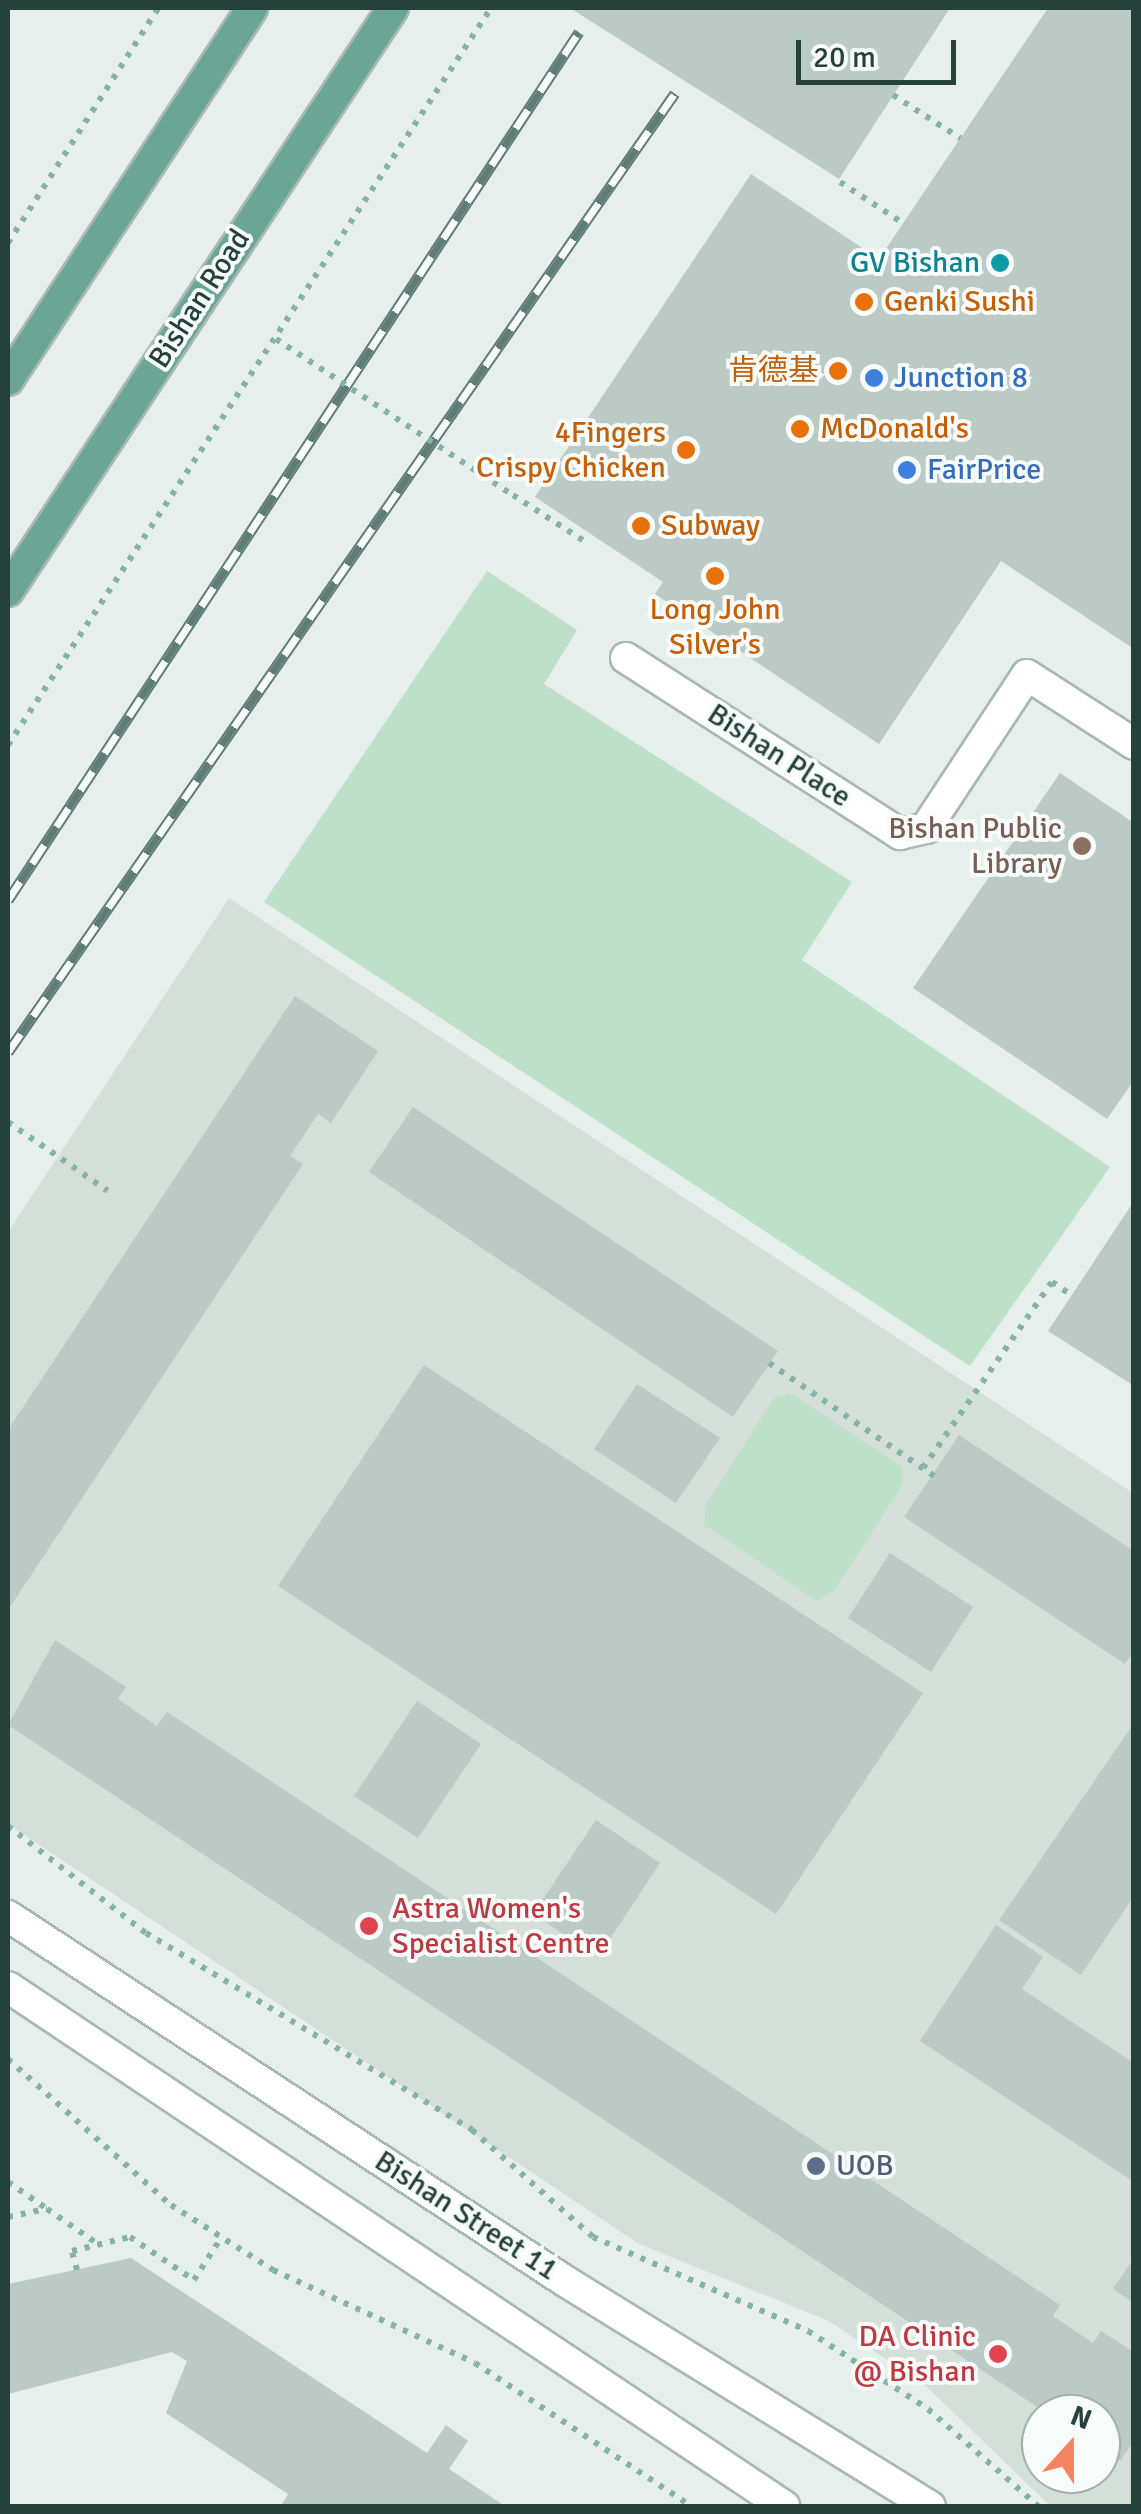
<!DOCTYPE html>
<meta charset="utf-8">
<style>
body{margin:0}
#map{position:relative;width:1141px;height:2514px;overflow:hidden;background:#e6efeb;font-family:Signika,"Noto Sans SC",sans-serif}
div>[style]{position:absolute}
.built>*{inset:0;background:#d4dfda}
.green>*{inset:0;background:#bfe0c8}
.building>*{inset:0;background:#bbcac4}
.path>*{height:6px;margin-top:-3px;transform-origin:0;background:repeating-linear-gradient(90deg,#86b3a5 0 5px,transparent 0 13px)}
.roads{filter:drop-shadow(2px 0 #a8b8b2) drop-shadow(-2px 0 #a8b8b2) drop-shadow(0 2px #a8b8b2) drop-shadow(0 -2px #a8b8b2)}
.street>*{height:30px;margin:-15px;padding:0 15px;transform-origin:15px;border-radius:15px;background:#fff}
.secondary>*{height:30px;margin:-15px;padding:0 15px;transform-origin:15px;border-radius:15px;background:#fff}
.primary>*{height:30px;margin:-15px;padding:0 15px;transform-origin:15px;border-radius:15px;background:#6aa596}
.rail>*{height:11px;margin-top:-5.5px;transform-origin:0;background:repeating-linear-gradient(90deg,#f7fbf9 0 22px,#5f7d75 0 44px);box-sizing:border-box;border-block:2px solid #5f7d75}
.path-bridge>*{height:6px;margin-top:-3px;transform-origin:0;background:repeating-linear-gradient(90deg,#86b3a5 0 5px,transparent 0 13px)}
.dots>*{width:28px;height:28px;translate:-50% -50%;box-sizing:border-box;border:5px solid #f7fbf9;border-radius:50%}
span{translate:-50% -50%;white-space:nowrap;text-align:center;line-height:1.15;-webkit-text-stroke:8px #f7fbf9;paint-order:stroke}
.culture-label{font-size:30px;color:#0d838f}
.right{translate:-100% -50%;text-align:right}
.street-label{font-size:30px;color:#24423a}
.food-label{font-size:30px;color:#c56008}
.left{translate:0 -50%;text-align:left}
.shop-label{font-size:30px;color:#366cbe}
.education-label{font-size:30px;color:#785e54}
.health-label{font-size:30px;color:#be3a42}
.service-label{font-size:30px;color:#4e5e75}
.frame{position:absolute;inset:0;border:10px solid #24423a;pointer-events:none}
.north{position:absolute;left:1021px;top:2394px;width:100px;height:100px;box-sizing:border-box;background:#f7fbf9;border:2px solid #a3b1ad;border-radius:50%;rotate:21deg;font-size:28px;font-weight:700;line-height:40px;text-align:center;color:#24423a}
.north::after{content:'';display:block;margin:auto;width:35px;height:45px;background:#f4845f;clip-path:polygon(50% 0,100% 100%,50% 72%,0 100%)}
.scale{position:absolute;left:796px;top:40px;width:160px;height:45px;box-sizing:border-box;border:5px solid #24423a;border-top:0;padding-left:12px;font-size:30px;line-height:35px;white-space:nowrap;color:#24423a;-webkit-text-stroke:8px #f7fbf9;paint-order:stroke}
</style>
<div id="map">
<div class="built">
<div style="clip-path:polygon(evenodd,229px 898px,1133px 1493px,1133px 2506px,1050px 2506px,927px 2387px,829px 2321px,639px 2244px,8px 1824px,8px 1232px,229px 898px,1041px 2414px,1101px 2414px,1101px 2474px,1041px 2474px,1041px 2414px)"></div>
</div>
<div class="green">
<div style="clip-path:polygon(487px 571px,577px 630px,544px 684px,852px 882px,802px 960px,1110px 1167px,970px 1366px,264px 902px)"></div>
<div style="clip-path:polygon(790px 1393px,903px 1467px,902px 1486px,834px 1591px,817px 1601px,704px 1525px,706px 1504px,774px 1398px)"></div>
</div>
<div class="building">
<div style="clip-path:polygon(570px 8px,950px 8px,839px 179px)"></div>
<div style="clip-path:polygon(1048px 8px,1134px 8px,1134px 649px,1001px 561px,879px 744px,655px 594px,663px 582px,535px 497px,751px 174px,879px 259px)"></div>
<div style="clip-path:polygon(1060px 773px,1134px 823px,1134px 1080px,1107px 1119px,913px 988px)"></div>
<div style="clip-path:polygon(295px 996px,378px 1051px,331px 1123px,318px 1114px,290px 1156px,303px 1164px,8px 1610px,8px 1430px)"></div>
<div style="clip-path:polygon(413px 1107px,778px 1351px,733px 1417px,369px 1172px)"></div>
<div style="clip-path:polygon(1134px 1201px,1134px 1386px,1048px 1331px)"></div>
<div style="clip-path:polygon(424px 1365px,923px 1693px,776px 1914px,278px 1586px)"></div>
<div style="clip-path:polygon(637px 1384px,720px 1438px,676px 1503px,594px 1449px)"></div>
<div style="clip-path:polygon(959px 1435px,1134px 1551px,1134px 1651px,1125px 1664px,904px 1517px)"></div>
<div style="clip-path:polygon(890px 1553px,973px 1607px,931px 1672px,848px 1618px)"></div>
<div style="clip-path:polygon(55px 1640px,126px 1687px,118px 1699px,157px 1726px,167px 1712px,1060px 2305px,1053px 2316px,1093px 2343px,1101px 2331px,1134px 2352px,1134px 2441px,1120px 2461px,1101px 2449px,1101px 2414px,1048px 2414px,8px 1725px)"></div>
<div style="clip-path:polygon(417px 1701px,481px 1744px,418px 1838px,354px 1796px)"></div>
<div style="clip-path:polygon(1134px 1723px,1134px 1896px,1081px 1975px,999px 1920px)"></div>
<div style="clip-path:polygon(596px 1820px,660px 1863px,598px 1957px,533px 1914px)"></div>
<div style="clip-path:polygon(996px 1925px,1043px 1957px,1022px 1989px,1134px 2063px,1134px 2182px,920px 2041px)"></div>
<div style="clip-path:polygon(131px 2258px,427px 2453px,446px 2425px,468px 2441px,449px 2469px,505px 2506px,281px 2506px,288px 2494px,166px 2413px,187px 2361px,172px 2352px,8px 2394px,8px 2284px)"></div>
<div style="clip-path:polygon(1134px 2258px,1134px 2303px,1113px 2289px)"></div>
</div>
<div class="path">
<div style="left:893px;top:95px;width:80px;rotate:32.7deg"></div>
<div style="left:840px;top:182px;width:75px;rotate:33.1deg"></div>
<div style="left:8px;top:243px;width:279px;rotate:-57.4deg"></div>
<div style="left:513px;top:495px;width:85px;rotate:32.9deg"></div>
<div style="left:8px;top:745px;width:881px;rotate:-56.76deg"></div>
<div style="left:8px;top:1122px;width:121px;rotate:34.6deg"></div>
<div style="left:769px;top:1363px;width:204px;rotate:34.4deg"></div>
<div style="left:923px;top:1468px;width:226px;rotate:-55.3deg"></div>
<div style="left:1052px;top:1282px;width:23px;rotate:34deg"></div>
<div style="left:8px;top:1826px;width:175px;rotate:37.8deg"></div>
<div style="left:146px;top:1933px;width:381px;rotate:31.1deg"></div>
<div style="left:472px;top:2130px;width:162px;rotate:41.5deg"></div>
<div style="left:593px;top:2237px;width:235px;rotate:23.6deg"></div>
<div style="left:808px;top:2331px;width:143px;rotate:33deg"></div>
<div style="left:928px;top:2409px;width:147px;rotate:41.4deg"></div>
<div style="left:8px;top:2059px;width:219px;rotate:41.9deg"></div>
<div style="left:171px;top:2205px;width:121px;rotate:32.5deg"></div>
<div style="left:273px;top:2270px;width:222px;rotate:24.7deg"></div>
<div style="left:475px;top:2363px;width:259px;rotate:33.5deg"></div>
<div style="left:8px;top:2182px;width:46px;rotate:34.4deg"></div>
<div style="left:8px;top:2217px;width:40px;rotate:-12deg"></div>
<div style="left:47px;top:2209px;width:62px;rotate:34.5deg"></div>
<div style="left:77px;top:2270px;width:20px;rotate:-105deg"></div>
<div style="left:72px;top:2251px;width:60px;rotate:-13.6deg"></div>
<div style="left:130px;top:2237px;width:77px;rotate:33.9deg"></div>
<div style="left:194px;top:2280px;width:50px;rotate:-57.3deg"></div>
</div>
<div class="roads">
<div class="street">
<div style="left:626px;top:658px;width:326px;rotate:32.7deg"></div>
<div style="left:900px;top:834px;width:27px;rotate:-13deg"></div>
<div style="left:926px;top:828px;width:183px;rotate:-56.6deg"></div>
<div style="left:1027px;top:675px;width:127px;rotate:32.8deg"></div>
</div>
<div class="secondary">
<div style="left:8px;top:1916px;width:666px;rotate:33.24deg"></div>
<div style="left:565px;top:2281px;width:429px;rotate:31.7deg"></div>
<div style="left:8px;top:1987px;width:934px;rotate:33.78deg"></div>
</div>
<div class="primary">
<div style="left:8px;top:380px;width:445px;rotate:-56.7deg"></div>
<div style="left:8px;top:591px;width:699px;rotate:-56.56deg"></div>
</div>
</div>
<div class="rail">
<div style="left:8px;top:900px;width:1039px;rotate:-56.66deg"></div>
<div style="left:8px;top:1052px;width:1168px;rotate:-55.18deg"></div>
</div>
<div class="path-bridge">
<div style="left:276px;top:339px;width:284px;rotate:33.4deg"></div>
</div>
<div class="dots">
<div style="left:1000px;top:263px;background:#0f9aa8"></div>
<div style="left:864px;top:302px;background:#e8710a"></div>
<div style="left:838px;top:371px;background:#e8710a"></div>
<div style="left:874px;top:378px;background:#3f7fe0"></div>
<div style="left:800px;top:429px;background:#e8710a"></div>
<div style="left:686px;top:450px;background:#e8710a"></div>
<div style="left:907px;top:470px;background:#3f7fe0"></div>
<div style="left:641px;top:526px;background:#e8710a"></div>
<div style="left:715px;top:576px;background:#e8710a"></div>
<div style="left:1082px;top:846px;background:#8d6e63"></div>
<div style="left:369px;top:1926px;background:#e0444e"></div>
<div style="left:816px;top:2166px;background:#5c6f8a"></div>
<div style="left:998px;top:2354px;background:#e0444e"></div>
</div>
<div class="culture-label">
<span class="right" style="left:980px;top:263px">GV Bishan</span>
</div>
<div class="street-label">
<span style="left:200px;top:299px;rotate:-57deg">Bishan Road</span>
<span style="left:779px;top:756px;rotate:33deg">Bishan Place</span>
<span style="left:466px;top:2216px;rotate:33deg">Bishan Street 11</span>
</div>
<div class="food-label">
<span class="left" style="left:884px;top:302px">Genki Sushi</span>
<span class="right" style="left:818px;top:371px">肯德基</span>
<span class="left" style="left:820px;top:429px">McDonald's</span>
<span class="right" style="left:666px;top:450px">4Fingers<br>Crispy Chicken</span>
<span class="left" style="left:661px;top:526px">Subway</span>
<span style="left:715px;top:627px">Long John<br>Silver's</span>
</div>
<div class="shop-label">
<span class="left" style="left:894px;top:378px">Junction 8</span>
<span class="left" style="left:927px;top:470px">FairPrice</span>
</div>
<div class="education-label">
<span class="right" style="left:1062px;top:846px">Bishan Public<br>Library</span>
</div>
<div class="health-label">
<span class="left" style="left:392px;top:1926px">Astra Women's<br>Specialist Centre</span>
<span class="right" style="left:976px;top:2354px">DA Clinic<br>@ Bishan</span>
</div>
<div class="service-label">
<span class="left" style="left:836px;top:2166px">UOB</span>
</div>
<div class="frame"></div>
<div class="north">N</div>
<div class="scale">20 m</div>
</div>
